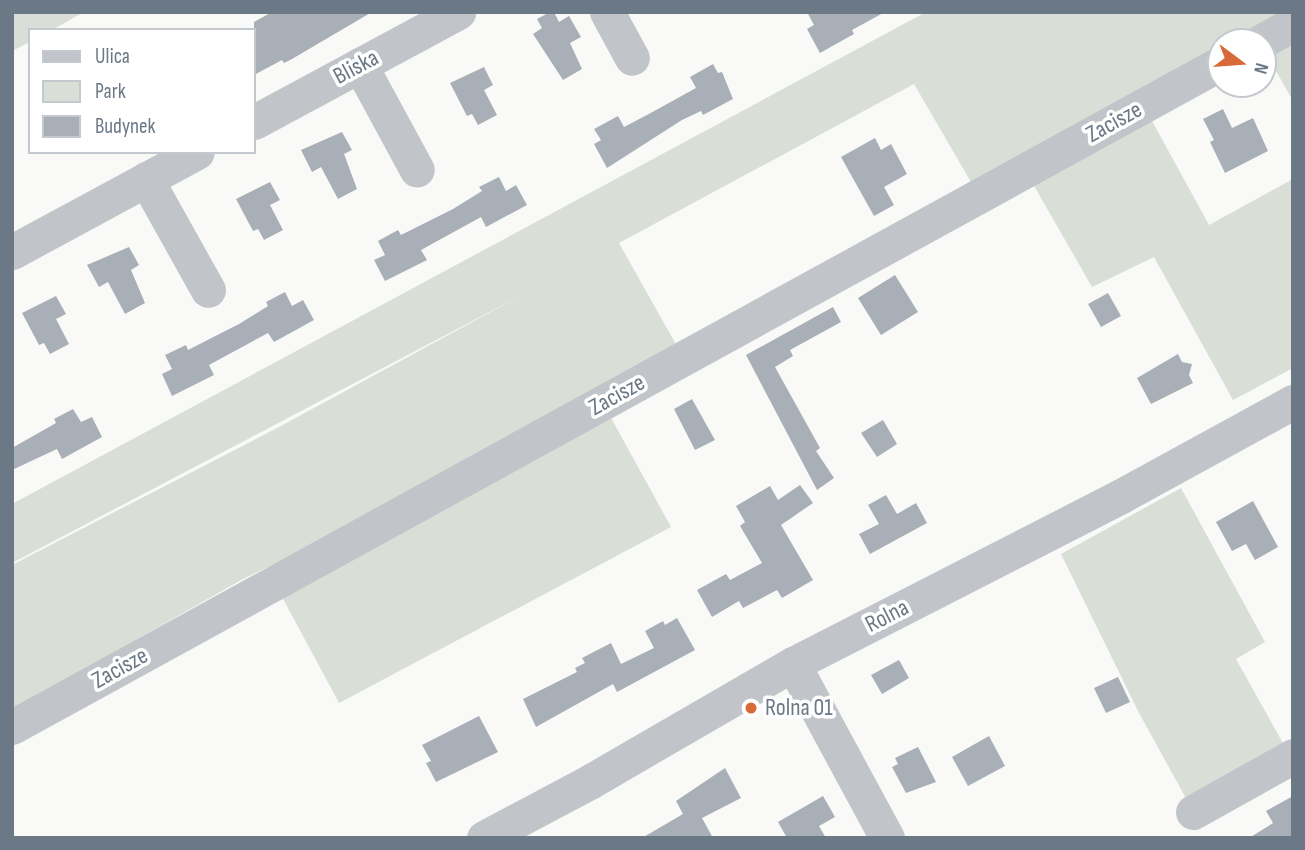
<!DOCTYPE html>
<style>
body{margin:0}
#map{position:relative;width:1305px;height:850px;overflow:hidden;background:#f9f9f8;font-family:"Sofia Sans Condensed",sans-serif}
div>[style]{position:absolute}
.green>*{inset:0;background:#d9ded7}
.building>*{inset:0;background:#a9afb6}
.minor>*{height:35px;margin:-17.5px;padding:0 17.5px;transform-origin:17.5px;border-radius:17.5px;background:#c1c5c9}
.dots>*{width:19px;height:19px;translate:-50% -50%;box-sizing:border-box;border:4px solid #fff;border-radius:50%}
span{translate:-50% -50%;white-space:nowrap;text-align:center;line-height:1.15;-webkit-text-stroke:7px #fff;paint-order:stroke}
.street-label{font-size:24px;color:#6b7886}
.poi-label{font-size:24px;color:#6b7886}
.left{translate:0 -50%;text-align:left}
.frame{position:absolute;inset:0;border:14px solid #6b7886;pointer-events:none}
.legend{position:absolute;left:28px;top:28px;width:228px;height:126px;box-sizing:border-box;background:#fff;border:2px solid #c4c9cf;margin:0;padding:9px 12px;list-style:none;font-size:21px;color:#6b7886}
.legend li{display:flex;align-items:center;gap:14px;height:35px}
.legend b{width:35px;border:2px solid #c4c9cf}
.north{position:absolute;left:1207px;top:28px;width:70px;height:70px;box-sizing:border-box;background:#fff;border:2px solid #c4c9cf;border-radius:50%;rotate:106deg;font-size:19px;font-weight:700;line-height:28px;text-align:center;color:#6b7886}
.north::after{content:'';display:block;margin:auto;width:24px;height:32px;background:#d86939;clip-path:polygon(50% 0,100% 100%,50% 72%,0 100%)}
</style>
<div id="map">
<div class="green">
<div style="clip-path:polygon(12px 12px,84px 12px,52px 30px,30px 30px,30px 42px,12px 51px)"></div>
<div style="clip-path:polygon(926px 12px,1274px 12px,1279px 20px,1239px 42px,1221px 42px,1221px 52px,975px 189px,914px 84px,619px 243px,678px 348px,337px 534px,243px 579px,12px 710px,12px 565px,279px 427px,524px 294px,12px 563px,12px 504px)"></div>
<div style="clip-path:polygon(1293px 43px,1293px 101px,1268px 57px)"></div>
<div style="clip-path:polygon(1151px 119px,1209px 225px,1293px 179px,1293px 368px,1233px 400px,1154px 257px,1092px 287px,1033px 184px)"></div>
<div style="clip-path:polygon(610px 416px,671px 527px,339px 703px,281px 595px)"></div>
<div style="clip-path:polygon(1181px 488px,1265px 642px,1236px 659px,1284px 745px,1187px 800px,1139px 713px,1061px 554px)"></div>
</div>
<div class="building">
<div style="clip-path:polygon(272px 12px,372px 12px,292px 59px,284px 63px,282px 60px,254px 75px,254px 22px)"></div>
<div style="clip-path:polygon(550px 12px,554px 12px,559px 22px,569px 16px,581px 37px,570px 43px,582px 69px,563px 80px,533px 34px,542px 28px,537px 19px)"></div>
<div style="clip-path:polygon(807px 12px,885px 12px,852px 30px,854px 34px,820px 53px,807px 29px,814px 25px)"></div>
<div style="clip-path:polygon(713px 64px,718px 73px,722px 72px,733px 99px,703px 115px,701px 111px,682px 120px,607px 168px,594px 144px,601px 140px,594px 129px,618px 116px,624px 127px,647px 115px,696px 88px,690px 77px)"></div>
<div style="clip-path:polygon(484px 67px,493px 85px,484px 90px,497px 115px,478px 125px,472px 114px,467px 116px,450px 83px)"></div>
<div style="clip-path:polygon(1223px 109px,1232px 128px,1253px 118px,1268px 151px,1225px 173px,1210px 142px,1214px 140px,1203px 119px)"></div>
<div style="clip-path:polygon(342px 132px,352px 150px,344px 154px,357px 189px,338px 199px,321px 167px,312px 172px,301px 150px)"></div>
<div style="clip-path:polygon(875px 138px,881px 150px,891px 144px,907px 174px,884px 187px,894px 205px,874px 216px,841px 157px)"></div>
<div style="clip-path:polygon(499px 177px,506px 191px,516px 185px,527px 205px,486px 227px,481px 217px,421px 250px,427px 260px,385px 281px,374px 260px,385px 255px,378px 241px,398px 230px,401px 235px,453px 209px,482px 191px,479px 187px)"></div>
<div style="clip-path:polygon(270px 182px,280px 200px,270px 205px,283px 230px,264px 240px,258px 229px,253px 231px,236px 199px)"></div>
<div style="clip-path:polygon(129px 247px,139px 265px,131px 270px,145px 303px,125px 314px,108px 282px,99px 287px,87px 265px)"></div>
<div style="clip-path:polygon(895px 275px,918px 312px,881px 335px,858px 298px)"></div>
<div style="clip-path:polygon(285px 292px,292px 306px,303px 300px,314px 320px,274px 342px,268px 333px,209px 365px,214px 375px,172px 396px,162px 374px,172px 369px,165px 355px,186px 345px,188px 350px,239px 324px,268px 306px,266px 302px)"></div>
<div style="clip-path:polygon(1108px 293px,1121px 316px,1101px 327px,1088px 304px)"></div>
<div style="clip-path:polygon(56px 296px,66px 314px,56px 319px,69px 344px,50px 354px,44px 343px,39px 345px,22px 313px)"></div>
<div style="clip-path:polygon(833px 307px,841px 322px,790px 350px,793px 356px,775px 367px,820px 448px,816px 451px,834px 478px,817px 490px,746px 355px)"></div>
<div style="clip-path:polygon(1178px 354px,1182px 362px,1192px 364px,1189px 375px,1193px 383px,1151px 404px,1137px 378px)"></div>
<div style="clip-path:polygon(692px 399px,715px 440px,695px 450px,674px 409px)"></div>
<div style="clip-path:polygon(73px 409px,81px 422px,92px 417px,102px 437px,62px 459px,57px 449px,12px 470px,12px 448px,56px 423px,54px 419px)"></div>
<div style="clip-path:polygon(883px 420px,897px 444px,877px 457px,861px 433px)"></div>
<div style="clip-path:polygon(800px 485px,813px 503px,781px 525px,813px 580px,782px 598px,777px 590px,743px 608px,739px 601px,712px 617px,697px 590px,726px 574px,730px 580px,762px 563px,740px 526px,745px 522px,736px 506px,770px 486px,778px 500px)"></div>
<div style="clip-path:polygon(886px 495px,897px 514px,916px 503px,927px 523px,870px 554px,859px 534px,879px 524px,868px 505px)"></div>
<div style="clip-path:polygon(1253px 501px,1278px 547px,1255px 560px,1246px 544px,1232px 551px,1216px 522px)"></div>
<div style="clip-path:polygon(677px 618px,695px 650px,617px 692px,613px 684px,536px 727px,523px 699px,577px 672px,575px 668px,585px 663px,582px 658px,611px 643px,621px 664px,654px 648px,645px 631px,663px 621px,665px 625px)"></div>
<div style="clip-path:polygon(899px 660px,909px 678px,882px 694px,871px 675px)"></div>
<div style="clip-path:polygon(1118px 677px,1130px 702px,1106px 713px,1094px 688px)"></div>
<div style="clip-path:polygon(479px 716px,498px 752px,436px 782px,426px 763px,431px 761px,422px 745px)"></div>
<div style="clip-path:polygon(989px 736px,1005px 766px,968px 786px,952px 757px)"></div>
<div style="clip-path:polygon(918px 747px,936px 782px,906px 793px,892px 767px,898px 764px,895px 758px)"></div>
<div style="clip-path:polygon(725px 768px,741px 798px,702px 818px,713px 838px,642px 838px,683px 814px,676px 801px)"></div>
<div style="clip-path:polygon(823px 796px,835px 817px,819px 826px,826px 838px,787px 838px,778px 822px)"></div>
<div style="clip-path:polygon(1293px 796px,1293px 838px,1249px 838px,1273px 823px,1266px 811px)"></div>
</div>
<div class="minor">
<div style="left:607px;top:12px;width:52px;rotate:61.5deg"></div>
<div style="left:1260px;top:42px;width:38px;rotate:-29deg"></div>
<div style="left:360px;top:65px;width:119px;rotate:61.5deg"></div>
<div style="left:254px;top:122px;width:232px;rotate:-28.3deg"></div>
<div style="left:146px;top:179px;width:127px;rotate:60.8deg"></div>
<div style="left:12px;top:252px;width:210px;rotate:-28.4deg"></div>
<div style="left:793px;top:664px;width:198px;rotate:61.6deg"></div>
<div style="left:12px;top:727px;width:1379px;rotate:-28.78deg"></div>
<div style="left:1193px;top:812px;width:115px;rotate:-29.2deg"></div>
<div style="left:484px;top:838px;width:121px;rotate:-28deg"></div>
<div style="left:591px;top:781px;width:233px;rotate:-30.1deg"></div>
<div style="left:793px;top:664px;width:369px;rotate:-27.1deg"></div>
<div style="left:1121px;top:496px;width:196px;rotate:-28.7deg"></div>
</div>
<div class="dots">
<div style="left:751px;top:708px;background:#d86939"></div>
</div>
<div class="street-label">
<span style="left:356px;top:67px;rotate:-28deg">Bliska</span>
<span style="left:1114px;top:122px;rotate:-29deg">Zacisze</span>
<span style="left:617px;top:395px;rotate:-29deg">Zacisze</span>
<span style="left:887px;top:616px;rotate:-27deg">Rolna</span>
<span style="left:120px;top:668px;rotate:-29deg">Zacisze</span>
</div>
<div class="poi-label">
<span class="left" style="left:765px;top:708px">Rolna 01</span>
</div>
<div class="frame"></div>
<ul class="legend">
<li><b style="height:9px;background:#c1c5c9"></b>Ulica</li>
<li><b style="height:19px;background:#d9ded7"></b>Park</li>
<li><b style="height:19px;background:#a9afb6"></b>Budynek</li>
</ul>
<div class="north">N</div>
</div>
